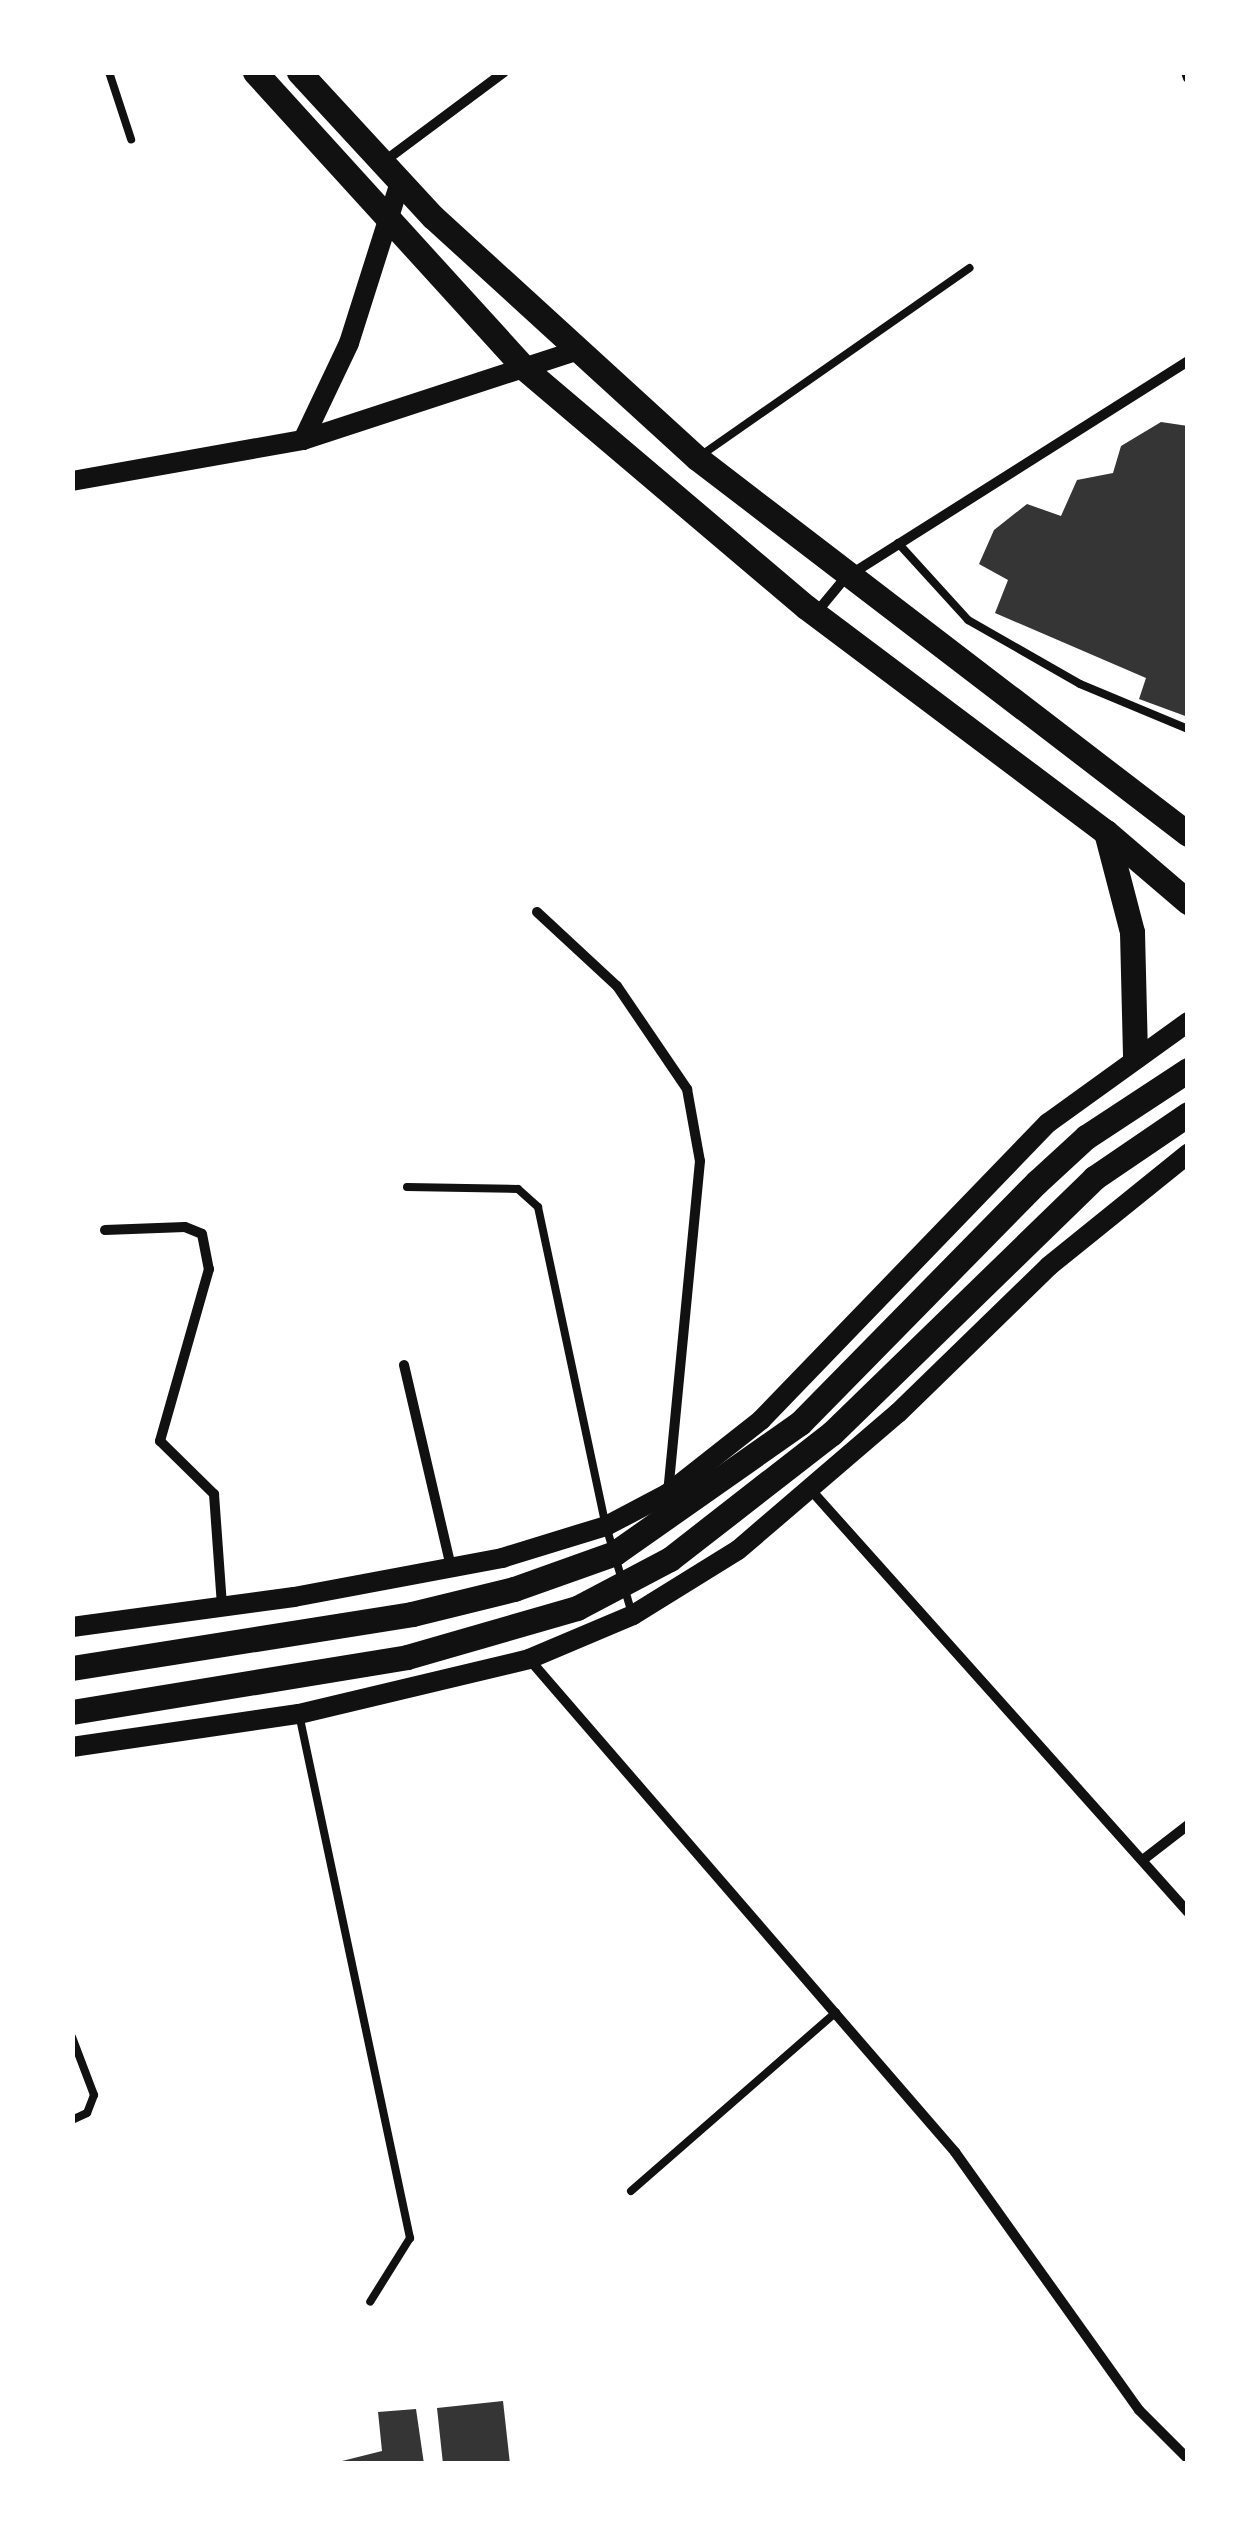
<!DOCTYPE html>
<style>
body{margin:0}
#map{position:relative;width:1260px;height:2536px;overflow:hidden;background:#fff;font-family:"DejaVu Sans",sans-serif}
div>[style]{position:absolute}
.building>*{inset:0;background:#353535}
.service>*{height:8px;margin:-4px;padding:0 4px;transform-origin:4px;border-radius:4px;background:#111}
.minor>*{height:10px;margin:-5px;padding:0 5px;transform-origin:5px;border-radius:5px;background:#111}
.secondary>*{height:20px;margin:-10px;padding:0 10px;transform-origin:10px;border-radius:10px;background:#111}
.primary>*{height:25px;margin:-12.5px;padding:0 12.5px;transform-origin:12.5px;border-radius:12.5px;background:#111}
span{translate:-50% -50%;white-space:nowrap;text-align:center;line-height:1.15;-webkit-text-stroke:10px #fff;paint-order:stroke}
.frame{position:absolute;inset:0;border:75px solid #fff;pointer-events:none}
</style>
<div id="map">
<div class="building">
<div style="clip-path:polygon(1161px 422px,1188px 426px,1188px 717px,1139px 699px,1146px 678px,995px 613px,1008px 580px,979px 564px,994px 530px,1027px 504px,1061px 516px,1077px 480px,1113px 473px,1121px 446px)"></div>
<div style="clip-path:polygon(503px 2401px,510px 2464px,443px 2464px,437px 2408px)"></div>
<div style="clip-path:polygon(416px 2409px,424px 2464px,330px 2464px,382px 2451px,378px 2412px)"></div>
</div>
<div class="service">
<div style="left:109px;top:72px;width:71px;rotate:71.8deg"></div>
<div style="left:703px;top:454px;width:325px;rotate:-34.9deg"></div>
<div style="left:898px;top:543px;width:104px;rotate:47.7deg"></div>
<div style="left:968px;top:620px;width:129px;rotate:29.7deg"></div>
<div style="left:1080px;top:684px;width:117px;rotate:22.6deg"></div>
<div style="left:407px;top:1187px;width:111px;rotate:1deg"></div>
<div style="left:518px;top:1189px;width:27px;rotate:42deg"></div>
<div style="left:538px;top:1207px;width:326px;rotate:78deg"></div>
<div style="left:606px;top:1526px;width:92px;rotate:73.5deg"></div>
<div style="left:299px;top:1714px;width:536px;rotate:78.04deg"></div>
<div style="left:410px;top:2238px;width:75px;rotate:122deg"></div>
<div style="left:72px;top:2037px;width:62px;rotate:69.2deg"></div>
<div style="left:94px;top:2095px;width:19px;rotate:111deg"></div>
<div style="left:87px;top:2113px;width:17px;rotate:155deg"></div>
<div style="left:631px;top:2191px;width:272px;rotate:-41.1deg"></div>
</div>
<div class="minor">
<div style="left:1186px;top:72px;width:6px;rotate:72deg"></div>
<div style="left:382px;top:163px;width:152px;rotate:-36.7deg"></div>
<div style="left:816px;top:613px;width:45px;rotate:-50.4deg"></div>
<div style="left:845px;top:578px;width:406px;rotate:-32.3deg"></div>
<div style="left:537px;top:912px;width:109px;rotate:42.8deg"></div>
<div style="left:617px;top:986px;width:125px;rotate:55.8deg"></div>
<div style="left:687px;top:1089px;width:73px;rotate:79.8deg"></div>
<div style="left:700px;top:1161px;width:334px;rotate:95.5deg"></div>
<div style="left:105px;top:1230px;width:80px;rotate:-2.1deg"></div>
<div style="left:185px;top:1227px;width:18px;rotate:22deg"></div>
<div style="left:202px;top:1234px;width:36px;rotate:79deg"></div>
<div style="left:209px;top:1269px;width:179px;rotate:105.9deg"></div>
<div style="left:160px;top:1441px;width:76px;rotate:44.5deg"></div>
<div style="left:214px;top:1494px;width:112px;rotate:85.9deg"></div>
<div style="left:404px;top:1365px;width:207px;rotate:76.9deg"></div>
<div style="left:810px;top:1489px;width:567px;rotate:48.22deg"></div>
<div style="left:529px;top:1659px;width:652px;rotate:49.17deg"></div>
<div style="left:955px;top:2152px;width:317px;rotate:54.5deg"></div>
<div style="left:1139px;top:2410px;width:69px;rotate:45deg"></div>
<div style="left:1144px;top:1859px;width:56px;rotate:-37.7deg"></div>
</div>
<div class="secondary">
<div style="left:303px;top:440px;width:107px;rotate:-64.6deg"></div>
<div style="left:349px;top:343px;width:169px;rotate:-72.4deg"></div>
<div style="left:72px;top:481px;width:235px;rotate:-10.1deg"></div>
<div style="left:303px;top:440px;width:290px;rotate:-18.1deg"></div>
<div style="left:72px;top:1627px;width:224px;rotate:-7.7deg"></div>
<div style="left:294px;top:1597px;width:212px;rotate:-10.6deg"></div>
<div style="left:502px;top:1558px;width:109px;rotate:-17.1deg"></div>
<div style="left:606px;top:1526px;width:69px;rotate:-27.7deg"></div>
<div style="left:667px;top:1494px;width:120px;rotate:-38.2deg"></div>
<div style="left:761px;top:1420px;width:413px;rotate:-46deg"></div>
<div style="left:1048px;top:1123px;width:173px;rotate:-35.8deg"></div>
<div style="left:72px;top:1747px;width:229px;rotate:-8.3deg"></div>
<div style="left:299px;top:1714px;width:236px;rotate:-13.4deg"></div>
<div style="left:529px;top:1659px;width:113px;rotate:-22.9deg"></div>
<div style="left:633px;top:1615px;width:123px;rotate:-31.8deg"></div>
<div style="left:738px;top:1550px;width:211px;rotate:-40.6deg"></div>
<div style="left:898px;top:1413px;width:211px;rotate:-44.2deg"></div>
<div style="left:1049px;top:1266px;width:179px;rotate:-38.9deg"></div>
</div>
<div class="primary">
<div style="left:255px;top:72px;width:400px;rotate:47.7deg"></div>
<div style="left:524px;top:368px;width:370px;rotate:40.3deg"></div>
<div style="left:806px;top:607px;width:375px;rotate:36.9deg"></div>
<div style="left:1106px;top:832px;width:108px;rotate:40.5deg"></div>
<div style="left:299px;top:72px;width:197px;rotate:47.3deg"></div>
<div style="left:433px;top:217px;width:357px;rotate:42.4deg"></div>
<div style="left:697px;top:458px;width:618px;rotate:37.44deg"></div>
<div style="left:1106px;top:832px;width:103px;rotate:75.4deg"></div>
<div style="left:1132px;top:932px;width:124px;rotate:88.6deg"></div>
<div style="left:72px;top:1668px;width:344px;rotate:-9deg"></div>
<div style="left:412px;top:1614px;width:105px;rotate:-13.8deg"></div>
<div style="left:514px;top:1589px;width:107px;rotate:-19.6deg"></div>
<div style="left:615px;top:1553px;width:226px;rotate:-35.1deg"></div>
<div style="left:800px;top:1423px;width:338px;rotate:-45.5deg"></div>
<div style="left:1037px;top:1182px;width:67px;rotate:-42.6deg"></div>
<div style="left:1086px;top:1137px;width:122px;rotate:-33.3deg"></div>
<div style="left:72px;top:1712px;width:339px;rotate:-9.3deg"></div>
<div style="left:407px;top:1657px;width:177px;rotate:-16.1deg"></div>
<div style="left:577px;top:1608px;width:105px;rotate:-27.8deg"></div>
<div style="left:670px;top:1559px;width:205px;rotate:-37.9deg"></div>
<div style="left:832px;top:1433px;width:366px;rotate:-44.2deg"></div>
<div style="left:1094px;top:1178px;width:114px;rotate:-34.2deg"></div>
</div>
<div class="frame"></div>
</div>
